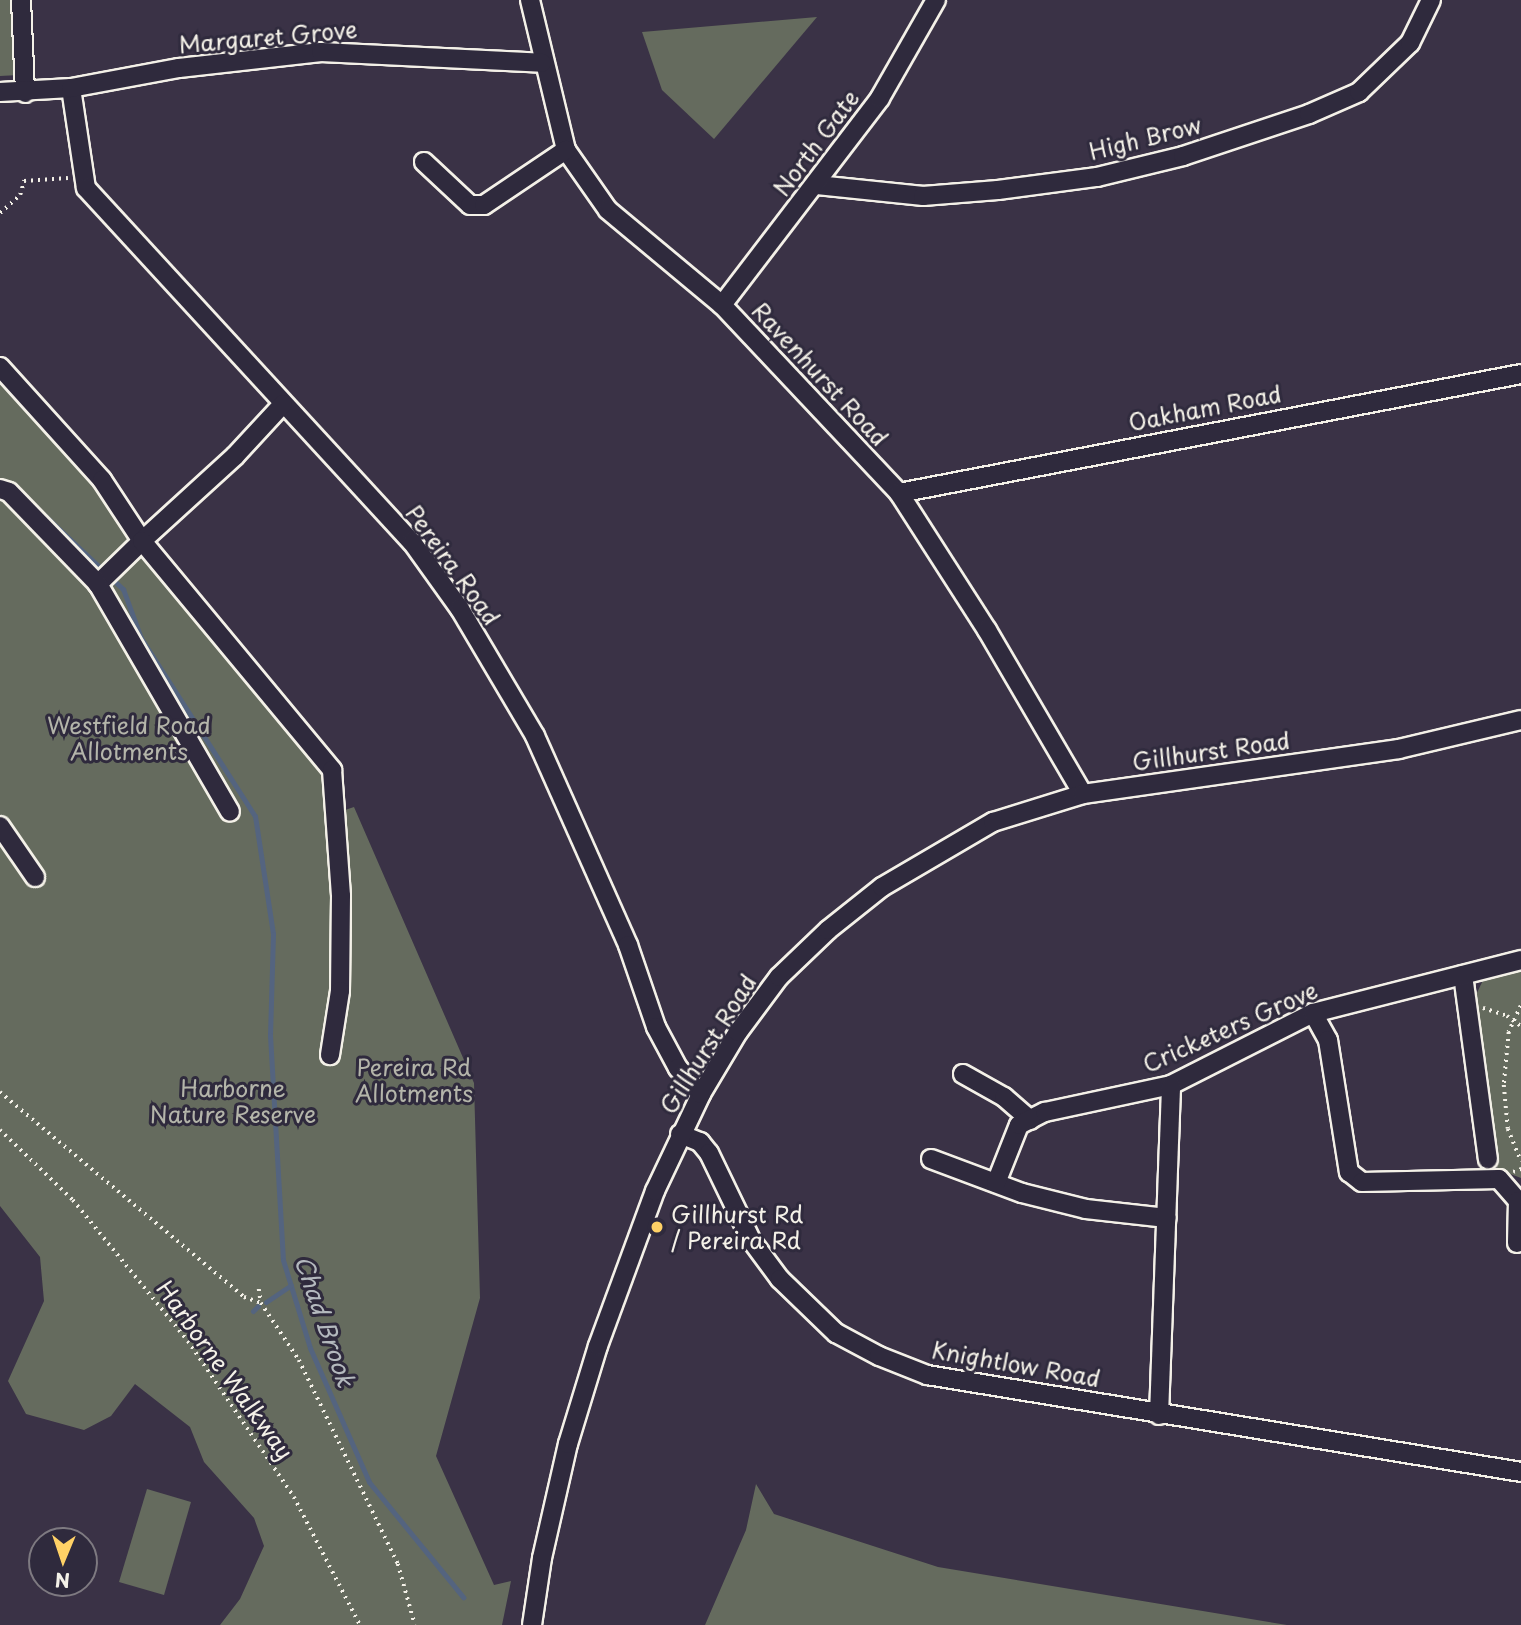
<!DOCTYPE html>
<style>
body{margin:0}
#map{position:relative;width:1521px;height:1625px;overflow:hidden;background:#3a3246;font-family:"Playpen Sans",sans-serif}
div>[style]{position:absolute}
.green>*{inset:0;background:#656b5e}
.stream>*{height:5px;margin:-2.5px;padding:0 2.5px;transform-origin:2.5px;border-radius:2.5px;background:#54647f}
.path>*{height:3.5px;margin-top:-1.75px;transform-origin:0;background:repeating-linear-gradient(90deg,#f4f1e8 0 2px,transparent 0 7px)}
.roads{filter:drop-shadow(2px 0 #f4f1e8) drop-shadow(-2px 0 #f4f1e8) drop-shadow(0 2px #f4f1e8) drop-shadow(0 -2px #f4f1e8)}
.minor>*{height:18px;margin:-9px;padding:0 9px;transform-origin:9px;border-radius:9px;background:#2f2a3d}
.dots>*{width:19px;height:19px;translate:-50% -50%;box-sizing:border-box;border:4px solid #2f2a3d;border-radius:50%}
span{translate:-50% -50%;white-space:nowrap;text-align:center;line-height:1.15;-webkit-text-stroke:6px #2f2a3d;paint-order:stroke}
.street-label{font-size:23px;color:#f4f1e8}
.park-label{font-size:23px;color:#b4b5aa}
.poi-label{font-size:23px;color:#f4f1e8}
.left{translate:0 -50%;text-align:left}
.water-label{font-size:24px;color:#b4b9be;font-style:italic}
.north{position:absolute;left:28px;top:1527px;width:70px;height:70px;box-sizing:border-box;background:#2f2a3d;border:2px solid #7e7a81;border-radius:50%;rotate:182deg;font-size:19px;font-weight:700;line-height:28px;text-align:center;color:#f4f1e8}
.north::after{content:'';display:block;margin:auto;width:24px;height:32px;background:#ffd166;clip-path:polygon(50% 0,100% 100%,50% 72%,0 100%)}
</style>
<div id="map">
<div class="green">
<div style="clip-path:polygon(0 0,18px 0,19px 75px,0 76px)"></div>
<div style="clip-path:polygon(817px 17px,714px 139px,662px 90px,642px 32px)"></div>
<div style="clip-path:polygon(0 372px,94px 480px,328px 772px,334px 990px,342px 811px,354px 807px,474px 1083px,480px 1298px,436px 1456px,494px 1585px,511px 1581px,502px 1625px,220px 1625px,240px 1599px,264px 1546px,254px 1518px,204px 1462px,190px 1427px,135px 1384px,111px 1416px,84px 1430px,26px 1414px,8px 1381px,44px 1301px,40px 1257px,0 1206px)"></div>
<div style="clip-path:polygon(1521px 966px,1521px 1178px,1497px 1169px,1475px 997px,1484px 978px)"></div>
<div style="clip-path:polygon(756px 1484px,774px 1514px,938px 1567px,1287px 1625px,705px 1625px,746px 1530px)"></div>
<div style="clip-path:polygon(147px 1489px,191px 1502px,164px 1595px,119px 1582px)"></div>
</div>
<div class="stream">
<div style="left:27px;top:499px;width:132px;rotate:43.2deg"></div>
<div style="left:123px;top:589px;width:52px;rotate:69.8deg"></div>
<div style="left:141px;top:638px;width:211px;rotate:57.4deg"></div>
<div style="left:255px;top:816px;width:119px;rotate:81.3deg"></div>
<div style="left:273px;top:934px;width:101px;rotate:91.7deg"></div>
<div style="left:270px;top:1035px;width:225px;rotate:86.7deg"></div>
<div style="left:283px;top:1260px;width:92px;rotate:72.9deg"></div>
<div style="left:310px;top:1348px;width:146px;rotate:66.2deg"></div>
<div style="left:369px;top:1482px;width:149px;rotate:50.7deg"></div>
<div style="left:266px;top:1302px;width:30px;rotate:-34deg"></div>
<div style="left:253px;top:1311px;width:7px;rotate:-45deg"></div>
</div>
<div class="path">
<div style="left:0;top:213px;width:27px;rotate:-42deg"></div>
<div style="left:20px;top:195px;width:15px;rotate:-74deg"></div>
<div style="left:24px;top:181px;width:44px;rotate:-3.9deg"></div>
<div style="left:1521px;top:1006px;width:29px;rotate:115deg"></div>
<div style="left:1509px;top:1032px;width:53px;rotate:95.4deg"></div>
<div style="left:1504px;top:1085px;width:44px;rotate:84.8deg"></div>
<div style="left:1508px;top:1129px;width:35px;rotate:68deg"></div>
<div style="left:1483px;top:1008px;width:25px;rotate:18deg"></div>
<div style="left:1507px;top:1016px;width:17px;rotate:36deg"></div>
<div style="left:0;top:1092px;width:319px;rotate:40deg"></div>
<div style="left:244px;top:1297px;width:18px;rotate:19deg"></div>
<div style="left:261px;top:1303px;width:69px;rotate:56.3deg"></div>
<div style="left:299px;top:1360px;width:227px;rotate:64.1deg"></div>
<div style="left:398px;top:1564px;width:63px;rotate:74.4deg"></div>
<div style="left:0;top:1130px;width:101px;rotate:43.8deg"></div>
<div style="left:73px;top:1200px;width:182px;rotate:50.8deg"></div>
<div style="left:188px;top:1341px;width:189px;rotate:55.8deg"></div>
<div style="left:294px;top:1497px;width:144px;rotate:62.7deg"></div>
<div style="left:1513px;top:1172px;width:9px;rotate:-21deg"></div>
<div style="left:259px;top:1289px;width:14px;rotate:82deg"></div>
</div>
<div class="roads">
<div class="minor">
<div style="left:21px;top:0;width:93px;rotate:87.5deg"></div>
<div style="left:530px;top:0;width:154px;rotate:76.5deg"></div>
<div style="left:566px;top:150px;width:73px;rotate:55deg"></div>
<div style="left:608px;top:210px;width:148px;rotate:39.8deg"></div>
<div style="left:722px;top:305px;width:258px;rotate:46.7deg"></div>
<div style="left:899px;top:493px;width:163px;rotate:57.3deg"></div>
<div style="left:987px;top:630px;width:190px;rotate:59.7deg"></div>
<div style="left:71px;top:88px;width:101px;rotate:81.5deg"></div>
<div style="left:86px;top:188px;width:481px;rotate:47.4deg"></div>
<div style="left:412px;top:542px;width:82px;rotate:54.4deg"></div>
<div style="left:460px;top:609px;width:147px;rotate:59.4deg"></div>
<div style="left:535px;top:736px;width:229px;rotate:66deg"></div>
<div style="left:628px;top:945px;width:87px;rotate:71.1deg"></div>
<div style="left:656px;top:1027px;width:47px;rotate:61.8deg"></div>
<div style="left:678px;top:1068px;width:35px;rotate:49deg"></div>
<div style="left:0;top:92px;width:71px;rotate:-3.2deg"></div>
<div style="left:71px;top:88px;width:110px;rotate:-10.5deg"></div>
<div style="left:179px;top:68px;width:143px;rotate:-6.4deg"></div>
<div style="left:321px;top:52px;width:221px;rotate:2.8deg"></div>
<div style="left:424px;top:162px;width:63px;rotate:43.1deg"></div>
<div style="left:470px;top:205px;width:14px"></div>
<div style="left:484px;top:205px;width:99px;rotate:-33.9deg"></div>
<div style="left:817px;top:185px;width:107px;rotate:5.9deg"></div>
<div style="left:923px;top:196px;width:75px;rotate:-4.6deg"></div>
<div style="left:998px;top:190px;width:100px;rotate:-7.5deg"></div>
<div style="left:1097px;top:177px;width:89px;rotate:-13.7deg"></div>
<div style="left:1183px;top:156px;width:133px;rotate:-18.4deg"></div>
<div style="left:1309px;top:114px;width:55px;rotate:-23.7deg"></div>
<div style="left:1359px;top:92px;width:71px;rotate:-43.9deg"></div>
<div style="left:1410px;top:43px;width:48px;rotate:-64deg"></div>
<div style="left:722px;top:305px;width:260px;rotate:-52.6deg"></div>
<div style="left:880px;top:98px;width:113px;rotate:-60.3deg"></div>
<div style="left:0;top:367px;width:152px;rotate:47.9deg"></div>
<div style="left:102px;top:480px;width:73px;rotate:56.7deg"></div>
<div style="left:142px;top:541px;width:62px;rotate:135.7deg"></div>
<div style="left:98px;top:584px;width:263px;rotate:59.9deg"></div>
<div style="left:283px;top:404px;width:71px;rotate:132.7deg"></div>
<div style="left:235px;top:456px;width:126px;rotate:137.6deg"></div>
<div style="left:142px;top:541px;width:298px;rotate:50.3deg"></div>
<div style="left:332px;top:770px;width:126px;rotate:85.9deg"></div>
<div style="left:341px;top:896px;width:95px;rotate:90.6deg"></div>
<div style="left:340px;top:991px;width:65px;rotate:98.9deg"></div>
<div style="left:0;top:489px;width:9px;rotate:18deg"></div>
<div style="left:9px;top:492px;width:128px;rotate:45.9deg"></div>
<div style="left:899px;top:493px;width:633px;rotate:-10.83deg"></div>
<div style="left:0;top:826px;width:62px;rotate:55.5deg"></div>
<div style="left:1463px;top:975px;width:186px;rotate:82.3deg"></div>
<div style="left:1313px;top:1013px;width:31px;rotate:61deg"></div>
<div style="left:1328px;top:1040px;width:134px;rotate:81deg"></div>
<div style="left:1349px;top:1172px;width:16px;rotate:38deg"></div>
<div style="left:1362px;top:1182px;width:137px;rotate:-1.3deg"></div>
<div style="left:1499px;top:1179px;width:29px;rotate:49deg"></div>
<div style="left:1518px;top:1201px;width:42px;rotate:91.4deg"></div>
<div style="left:963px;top:1074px;width:47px;rotate:29.3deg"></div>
<div style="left:1004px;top:1097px;width:35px;rotate:41deg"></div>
<div style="left:680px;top:1134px;width:22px;rotate:22deg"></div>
<div style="left:700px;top:1142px;width:14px;rotate:51deg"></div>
<div style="left:709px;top:1153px;width:97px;rotate:64.2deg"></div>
<div style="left:751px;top:1240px;width:49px;rotate:53.4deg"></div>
<div style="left:780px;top:1279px;width:78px;rotate:44deg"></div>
<div style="left:836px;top:1333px;width:49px;rotate:28.1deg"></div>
<div style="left:879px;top:1356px;width:52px;rotate:21.6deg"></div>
<div style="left:927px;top:1375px;width:602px;rotate:9.27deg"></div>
<div style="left:931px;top:1159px;width:97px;rotate:20.5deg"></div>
<div style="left:1022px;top:1193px;width:66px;rotate:14deg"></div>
<div style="left:1086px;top:1209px;width:81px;rotate:6.4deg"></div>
<div style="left:996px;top:1183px;width:62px;rotate:-68.4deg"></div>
<div style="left:1019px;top:1125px;width:29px;rotate:-27deg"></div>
<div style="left:1045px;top:1112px;width:129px;rotate:-12.1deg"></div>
<div style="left:1171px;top:1085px;width:159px;rotate:-26.9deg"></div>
<div style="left:1313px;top:1013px;width:215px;rotate:-14.3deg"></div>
<div style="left:1159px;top:1415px;width:330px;rotate:-87.9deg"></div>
<div style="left:532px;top:1625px;width:68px;rotate:-81.5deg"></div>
<div style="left:542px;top:1558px;width:117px;rotate:-77.2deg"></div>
<div style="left:568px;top:1444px;width:102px;rotate:-73deg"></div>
<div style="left:598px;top:1346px;width:165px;rotate:-69.8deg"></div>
<div style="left:655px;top:1191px;width:107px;rotate:-64.6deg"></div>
<div style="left:701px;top:1094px;width:72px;rotate:-59.2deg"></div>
<div style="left:738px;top:1032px;width:69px;rotate:-53.3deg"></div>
<div style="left:779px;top:977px;width:68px;rotate:-43.8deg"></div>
<div style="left:828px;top:930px;width:69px;rotate:-38.5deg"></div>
<div style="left:882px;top:887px;width:129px;rotate:-30.4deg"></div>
<div style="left:993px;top:822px;width:94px;rotate:-17.3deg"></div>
<div style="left:1083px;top:794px;width:319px;rotate:-8.1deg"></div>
<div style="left:1399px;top:749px;width:125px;rotate:-13.4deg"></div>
</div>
</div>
<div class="dots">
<div style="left:657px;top:1227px;background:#ffd166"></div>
</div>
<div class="street-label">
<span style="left:268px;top:37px;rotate:-5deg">Margaret Grove</span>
<span style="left:1145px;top:138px;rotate:-14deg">High Brow</span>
<span style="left:816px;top:143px;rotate:-53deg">North Gate</span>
<span style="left:820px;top:374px;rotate:47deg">Ravenhurst Road</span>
<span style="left:1205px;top:408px;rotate:-11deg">Oakham Road</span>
<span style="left:453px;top:565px;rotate:54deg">Pereira Road</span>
<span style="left:1211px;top:751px;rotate:-8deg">Gillhurst Road</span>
<span style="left:1230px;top:1027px;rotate:-24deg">Cricketers Grove</span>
<span style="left:708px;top:1044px;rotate:-58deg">Gillhurst Road</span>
<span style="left:1016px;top:1364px;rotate:10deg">Knightlow Road</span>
<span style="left:225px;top:1370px;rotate:54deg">Harborne Walkway</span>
</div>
<div class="park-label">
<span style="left:129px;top:738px">Westfield Road<br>Allotments</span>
<span style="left:414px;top:1080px">Pereira Rd<br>Allotments</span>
<span style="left:233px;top:1101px">Harborne<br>Nature Reserve</span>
</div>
<div class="poi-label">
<span class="left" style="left:671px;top:1227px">Gillhurst Rd<br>/ Pereira Rd</span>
</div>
<div class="water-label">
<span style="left:325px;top:1321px;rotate:71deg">Chad Brook</span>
</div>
<div class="north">N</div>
</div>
